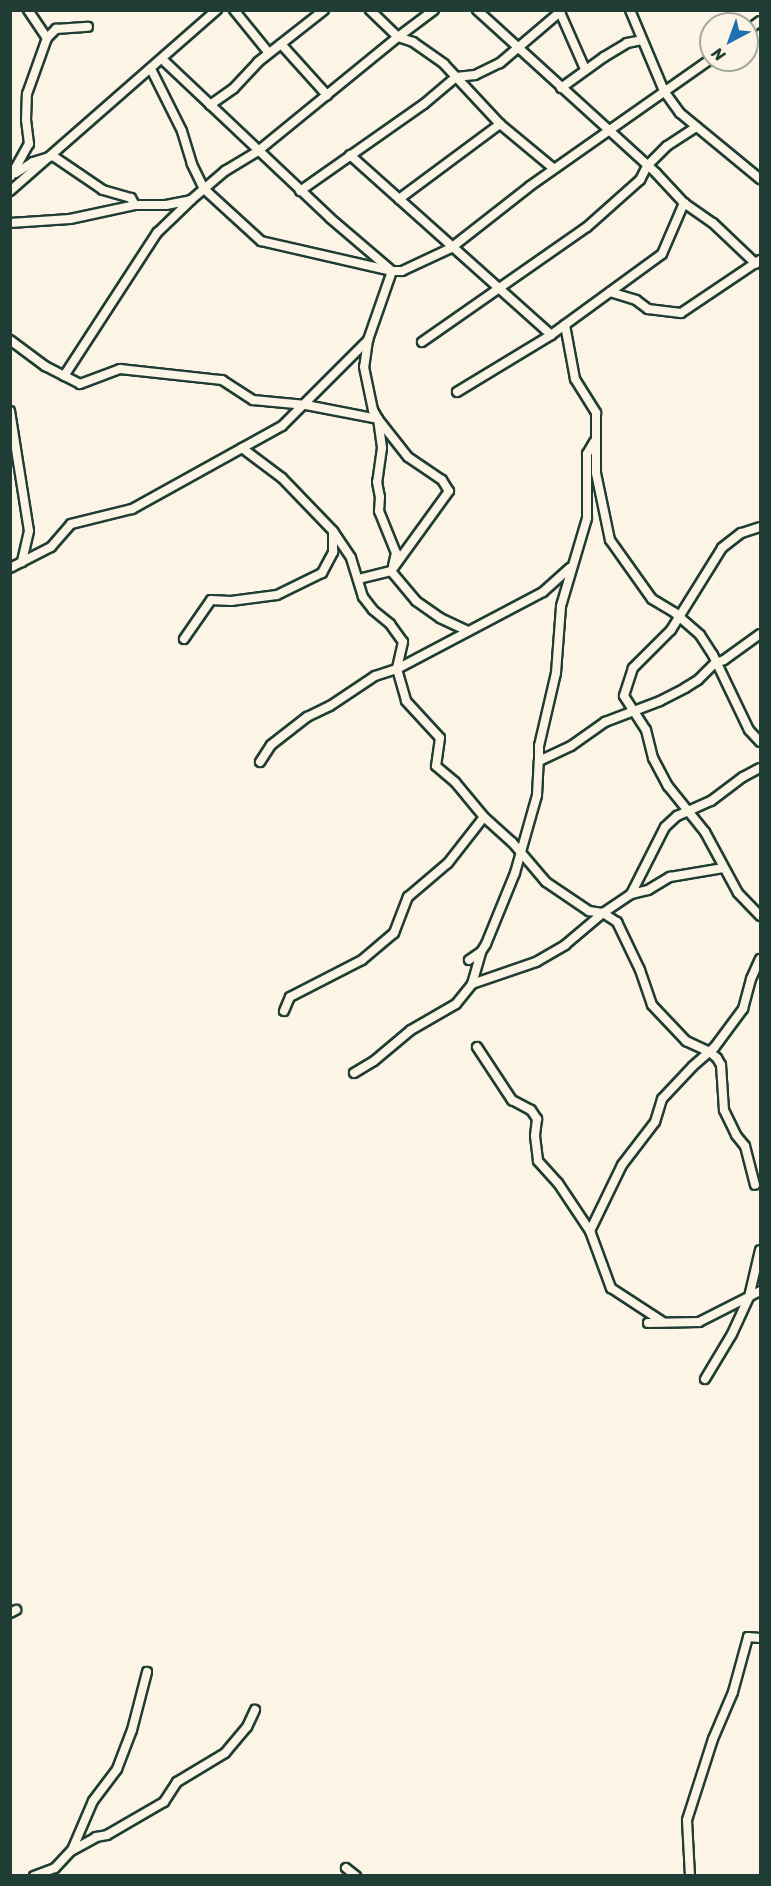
<!DOCTYPE html>
<style>
body{margin:0}
#map{position:relative;width:771px;height:1886px;overflow:hidden;background:#fcf5e5;font-family:Sriracha,sans-serif}
div>[style]{position:absolute}
.roads{filter:drop-shadow(2px 0 #1f3d34) drop-shadow(-2px 0 #1f3d34) drop-shadow(0 2px #1f3d34) drop-shadow(0 -2px #1f3d34)}
.street>*{height:8px;margin:-4px;padding:0 4px;transform-origin:4px;border-radius:4px;background:#fcf5e5}
span{translate:-50% -50%;white-space:nowrap;text-align:center;line-height:1.15;-webkit-text-stroke:5px #fcf5e5;paint-order:stroke}
.frame{position:absolute;inset:0;border:12px solid #1f3d34;pointer-events:none}
.north{position:absolute;left:699px;top:12px;width:60px;height:60px;box-sizing:border-box;background:#fcf5e5;border:2px solid #a4ab9e;border-radius:50%;rotate:221deg;font-size:16px;font-weight:700;line-height:24px;text-align:center;color:#1f3d34}
.north::after{content:'';display:block;margin:auto;width:21px;height:27px;background:#1f6fb2;clip-path:polygon(50% 0,100% 100%,50% 72%,0 100%)}
</style>
<div id="map">
<div class="roads">
<div class="street">
<div style="left:28px;top:10px;width:34px;rotate:56deg"></div>
<div style="left:234px;top:10px;width:55px;rotate:50.9deg"></div>
<div style="left:370px;top:10px;width:39px;rotate:44deg"></div>
<div style="left:398px;top:37px;width:16px;rotate:18deg"></div>
<div style="left:413px;top:42px;width:38px;rotate:35deg"></div>
<div style="left:444px;top:64px;width:82px;rotate:47deg"></div>
<div style="left:500px;top:124px;width:69px;rotate:39.7deg"></div>
<div style="left:477px;top:10px;width:242px;rotate:42.3deg"></div>
<div style="left:656px;top:173px;width:41px;rotate:47deg"></div>
<div style="left:684px;top:203px;width:35px;rotate:35deg"></div>
<div style="left:713px;top:223px;width:59px;rotate:43.6deg"></div>
<div style="left:559px;top:10px;width:64px;rotate:66.2deg"></div>
<div style="left:630px;top:10px;width:88px;rotate:67.2deg"></div>
<div style="left:664px;top:91px;width:27px;rotate:54deg"></div>
<div style="left:680px;top:113px;width:104px;rotate:39.5deg"></div>
<div style="left:747px;top:31px;width:16px;rotate:-38deg"></div>
<div style="left:281px;top:44px;width:69px;rotate:48deg"></div>
<div style="left:162px;top:59px;width:231px;rotate:43.4deg"></div>
<div style="left:330px;top:218px;width:82px;rotate:40.5deg"></div>
<div style="left:392px;top:271px;width:10px"></div>
<div style="left:402px;top:271px;width:54px;rotate:-25.1deg"></div>
<div style="left:451px;top:248px;width:100px;rotate:-38.1deg"></div>
<div style="left:530px;top:186px;width:221px;rotate:-35.1deg"></div>
<div style="left:561px;top:88px;width:53px;rotate:-35.8deg"></div>
<div style="left:604px;top:57px;width:27px;rotate:-31deg"></div>
<div style="left:627px;top:43px;width:15px;rotate:-11deg"></div>
<div style="left:210px;top:105px;width:29px;rotate:-35deg"></div>
<div style="left:234px;top:88px;width:35px;rotate:-47deg"></div>
<div style="left:258px;top:62px;width:84px;rotate:-38.2deg"></div>
<div style="left:350px;top:155px;width:270px;rotate:41.8deg"></div>
<div style="left:16px;top:173px;width:20px;rotate:-33deg"></div>
<div style="left:33px;top:162px;width:21px;rotate:-17deg"></div>
<div style="left:53px;top:156px;width:60px;rotate:34.2deg"></div>
<div style="left:103px;top:190px;width:29px;rotate:16deg"></div>
<div style="left:131px;top:198px;width:8px;rotate:60deg"></div>
<div style="left:11px;top:176px;width:37px;rotate:-61deg"></div>
<div style="left:29px;top:144px;width:24px;rotate:-97deg"></div>
<div style="left:26px;top:120px;width:26px;rotate:-88deg"></div>
<div style="left:27px;top:94px;width:59px;rotate:-70.3deg"></div>
<div style="left:47px;top:38px;width:13px;rotate:-45deg"></div>
<div style="left:56px;top:29px;width:32px;rotate:-4deg"></div>
<div style="left:10px;top:191px;width:275px;rotate:-41.2deg"></div>
<div style="left:300px;top:191px;width:151px;rotate:-35.1deg"></div>
<div style="left:424px;top:104px;width:42px;rotate:-40.2deg"></div>
<div style="left:456px;top:77px;width:19px;rotate:-6deg"></div>
<div style="left:475px;top:75px;width:28px;rotate:-26deg"></div>
<div style="left:500px;top:63px;width:79px;rotate:-40.4deg"></div>
<div style="left:399px;top:199px;width:126px;rotate:-36.6deg"></div>
<div style="left:10px;top:223px;width:60px;rotate:-3.8deg"></div>
<div style="left:70px;top:219px;width:66px;rotate:-12.2deg"></div>
<div style="left:135px;top:205px;width:31px"></div>
<div style="left:166px;top:205px;width:25px;rotate:-11deg"></div>
<div style="left:191px;top:200px;width:45px;rotate:-40.5deg"></div>
<div style="left:225px;top:171px;width:39px;rotate:-31deg"></div>
<div style="left:258px;top:151px;width:181px;rotate:-39.2deg"></div>
<div style="left:398px;top:37px;width:45px;rotate:-36.9deg"></div>
<div style="left:610px;top:292px;width:27px;rotate:17deg"></div>
<div style="left:636px;top:300px;width:15px;rotate:37deg"></div>
<div style="left:648px;top:309px;width:33px;rotate:7deg"></div>
<div style="left:681px;top:313px;width:95px;rotate:-33.9deg"></div>
<div style="left:565px;top:325px;width:55px;rotate:79.5deg"></div>
<div style="left:575px;top:379px;width:40px;rotate:58deg"></div>
<div style="left:596px;top:413px;width:60px;rotate:90deg"></div>
<div style="left:596px;top:473px;width:68px;rotate:78.2deg"></div>
<div style="left:610px;top:540px;width:72px;rotate:54.6deg"></div>
<div style="left:652px;top:599px;width:27px;rotate:31deg"></div>
<div style="left:675px;top:613px;width:33px;rotate:41deg"></div>
<div style="left:700px;top:635px;width:24px;rotate:57deg"></div>
<div style="left:713px;top:655px;width:83px;rotate:64.4deg"></div>
<div style="left:749px;top:730px;width:16px;rotate:47deg"></div>
<div style="left:10px;top:340px;width:44px;rotate:36.6deg"></div>
<div style="left:45px;top:366px;width:39px;rotate:27deg"></div>
<div style="left:80px;top:384px;width:43px;rotate:-20.6deg"></div>
<div style="left:120px;top:369px;width:103px;rotate:6.2deg"></div>
<div style="left:222px;top:380px;width:37px;rotate:33deg"></div>
<div style="left:253px;top:400px;width:53px;rotate:5.4deg"></div>
<div style="left:306px;top:405px;width:73px;rotate:11deg"></div>
<div style="left:378px;top:419px;width:48px;rotate:51.7deg"></div>
<div style="left:408px;top:457px;width:41px;rotate:34.1deg"></div>
<div style="left:442px;top:480px;width:13px;rotate:58deg"></div>
<div style="left:449px;top:491px;width:99px;rotate:125.9deg"></div>
<div style="left:391px;top:571px;width:34px;rotate:166deg"></div>
<div style="left:368px;top:340px;width:27px;rotate:98deg"></div>
<div style="left:364px;top:367px;width:44px;rotate:78.2deg"></div>
<div style="left:373px;top:410px;width:10px;rotate:61deg"></div>
<div style="left:378px;top:419px;width:29px;rotate:82deg"></div>
<div style="left:382px;top:448px;width:34px;rotate:98deg"></div>
<div style="left:377px;top:482px;width:15px;rotate:79deg"></div>
<div style="left:380px;top:497px;width:14px;rotate:94deg"></div>
<div style="left:379px;top:511px;width:45px;rotate:68deg"></div>
<div style="left:396px;top:553px;width:13px;rotate:103deg"></div>
<div style="left:422px;top:342px;width:201px;rotate:-34.9deg"></div>
<div style="left:587px;top:227px;width:71px;rotate:-41.6deg"></div>
<div style="left:640px;top:180px;width:16px;rotate:-63deg"></div>
<div style="left:647px;top:166px;width:28px;rotate:-45deg"></div>
<div style="left:667px;top:146px;width:35px;rotate:-33deg"></div>
<div style="left:64px;top:376px;width:171px;rotate:-57deg"></div>
<div style="left:157px;top:233px;width:47px;rotate:-44.1deg"></div>
<div style="left:457px;top:392px;width:110px;rotate:-31.2deg"></div>
<div style="left:551px;top:335px;width:137px;rotate:-36.1deg"></div>
<div style="left:662px;top:254px;width:56px;rotate:-66.7deg"></div>
<div style="left:10px;top:411px;width:121px;rotate:81deg"></div>
<div style="left:29px;top:531px;width:32px;rotate:103deg"></div>
<div style="left:242px;top:448px;width:50px;rotate:36.9deg"></div>
<div style="left:282px;top:478px;width:74px;rotate:46.1deg"></div>
<div style="left:333px;top:531px;width:32px;rotate:56deg"></div>
<div style="left:351px;top:558px;width:41px;rotate:72.9deg"></div>
<div style="left:363px;top:597px;width:16px;rotate:52deg"></div>
<div style="left:373px;top:610px;width:22px;rotate:39deg"></div>
<div style="left:390px;top:624px;width:22px;rotate:54deg"></div>
<div style="left:403px;top:642px;width:28px;rotate:103deg"></div>
<div style="left:397px;top:669px;width:33px;rotate:74deg"></div>
<div style="left:406px;top:701px;width:50px;rotate:47.4deg"></div>
<div style="left:440px;top:738px;width:28px;rotate:98deg"></div>
<div style="left:436px;top:766px;width:25px;rotate:40deg"></div>
<div style="left:455px;top:782px;width:45px;rotate:50.4deg"></div>
<div style="left:484px;top:817px;width:38px;rotate:42deg"></div>
<div style="left:512px;top:842px;width:52px;rotate:49.6deg"></div>
<div style="left:546px;top:882px;width:52px;rotate:34deg"></div>
<div style="left:589px;top:911px;width:14px;rotate:8deg"></div>
<div style="left:603px;top:913px;width:17px;rotate:33deg"></div>
<div style="left:617px;top:922px;width:53px;rotate:64.4deg"></div>
<div style="left:640px;top:970px;width:37px;rotate:71deg"></div>
<div style="left:652px;top:1005px;width:50px;rotate:46.6deg"></div>
<div style="left:686px;top:1041px;width:26px;rotate:25deg"></div>
<div style="left:710px;top:1052px;width:9px;rotate:41deg"></div>
<div style="left:717px;top:1058px;width:8px;rotate:60deg"></div>
<div style="left:721px;top:1065px;width:45px;rotate:86.2deg"></div>
<div style="left:724px;top:1110px;width:28px;rotate:64deg"></div>
<div style="left:736px;top:1135px;width:14px;rotate:51deg"></div>
<div style="left:745px;top:1146px;width:40px;rotate:75.6deg"></div>
<div style="left:760px;top:527px;width:20px;rotate:162deg"></div>
<div style="left:741px;top:533px;width:24px;rotate:142deg"></div>
<div style="left:722px;top:548px;width:97px;rotate:121.9deg"></div>
<div style="left:671px;top:630px;width:54px;rotate:135deg"></div>
<div style="left:633px;top:668px;width:29px;rotate:108deg"></div>
<div style="left:624px;top:696px;width:40px;rotate:57.1deg"></div>
<div style="left:646px;top:730px;width:29px;rotate:76deg"></div>
<div style="left:653px;top:758px;width:32px;rotate:62deg"></div>
<div style="left:668px;top:786px;width:59px;rotate:51.2deg"></div>
<div style="left:705px;top:832px;width:69px;rotate:61.6deg"></div>
<div style="left:738px;top:893px;width:32px;rotate:46deg"></div>
<div style="left:10px;top:568px;width:46px;rotate:-27.1deg"></div>
<div style="left:51px;top:547px;width:30px;rotate:-49deg"></div>
<div style="left:71px;top:524px;width:63px;rotate:-13.8deg"></div>
<div style="left:132px;top:509px;width:171px;rotate:-29deg"></div>
<div style="left:282px;top:426px;width:122px;rotate:-45deg"></div>
<div style="left:368px;top:340px;width:73px;rotate:-70.8deg"></div>
<div style="left:392px;top:271px;width:134px;rotate:-167.1deg"></div>
<div style="left:261px;top:241px;width:77px;rotate:-137.6deg"></div>
<div style="left:204px;top:189px;width:28px;rotate:-116deg"></div>
<div style="left:192px;top:164px;width:34px;rotate:-107deg"></div>
<div style="left:182px;top:131px;width:69px;rotate:-116.6deg"></div>
<div style="left:391px;top:571px;width:39px;rotate:50deg"></div>
<div style="left:416px;top:601px;width:29px;rotate:35deg"></div>
<div style="left:440px;top:618px;width:31px;rotate:25deg"></div>
<div style="left:184px;top:639px;width:47px;rotate:-55.3deg"></div>
<div style="left:211px;top:600px;width:20px;rotate:3deg"></div>
<div style="left:231px;top:601px;width:46px;rotate:-7.4deg"></div>
<div style="left:277px;top:595px;width:50px;rotate:-26.1deg"></div>
<div style="left:322px;top:573px;width:24px;rotate:-62deg"></div>
<div style="left:333px;top:552px;width:20px;rotate:-90deg"></div>
<div style="left:539px;top:761px;width:15px;rotate:-90deg"></div>
<div style="left:539px;top:746px;width:75px;rotate:-76.9deg"></div>
<div style="left:556px;top:673px;width:67px;rotate:-85.7deg"></div>
<div style="left:561px;top:606px;width:92px;rotate:-73.5deg"></div>
<div style="left:587px;top:518px;width:64px;rotate:-90deg"></div>
<div style="left:587px;top:454px;width:14px;rotate:-60deg"></div>
<div style="left:260px;top:762px;width:20px;rotate:-57deg"></div>
<div style="left:271px;top:745px;width:46px;rotate:-37.9deg"></div>
<div style="left:307px;top:717px;width:25px;rotate:-26deg"></div>
<div style="left:330px;top:706px;width:54px;rotate:-33.7deg"></div>
<div style="left:375px;top:676px;width:23px;rotate:-18deg"></div>
<div style="left:397px;top:669px;width:165px;rotate:-27.8deg"></div>
<div style="left:543px;top:592px;width:36px;rotate:-42deg"></div>
<div style="left:631px;top:894px;width:75px;rotate:-63.1deg"></div>
<div style="left:665px;top:827px;width:16px;rotate:-43deg"></div>
<div style="left:677px;top:816px;width:37px;rotate:-24deg"></div>
<div style="left:711px;top:801px;width:40px;rotate:-37deg"></div>
<div style="left:743px;top:777px;width:19px;rotate:-28deg"></div>
<div style="left:469px;top:960px;width:14px;rotate:-34deg"></div>
<div style="left:481px;top:952px;width:9px;rotate:-58deg"></div>
<div style="left:486px;top:944px;width:77px;rotate:-67.8deg"></div>
<div style="left:515px;top:873px;width:81px;rotate:-74.2deg"></div>
<div style="left:537px;top:795px;width:34px;rotate:-87deg"></div>
<div style="left:539px;top:761px;width:35px;rotate:-25deg"></div>
<div style="left:571px;top:746px;width:42px;rotate:-35.2deg"></div>
<div style="left:605px;top:722px;width:59px;rotate:-20.9deg"></div>
<div style="left:660px;top:701px;width:28px;rotate:-27deg"></div>
<div style="left:685px;top:688px;width:15px;rotate:-32deg"></div>
<div style="left:698px;top:680px;width:24px;rotate:-45deg"></div>
<div style="left:715px;top:663px;width:9px;rotate:-18deg"></div>
<div style="left:724px;top:660px;width:44px;rotate:-35.8deg"></div>
<div style="left:472px;top:984px;width:33px;rotate:-74deg"></div>
<div style="left:284px;top:1011px;width:15px;rotate:-67deg"></div>
<div style="left:290px;top:997px;width:81px;rotate:-27.2deg"></div>
<div style="left:362px;top:960px;width:42px;rotate:-40.2deg"></div>
<div style="left:394px;top:933px;width:39px;rotate:-69deg"></div>
<div style="left:408px;top:897px;width:52px;rotate:-40.4deg"></div>
<div style="left:448px;top:863px;width:58px;rotate:-52deg"></div>
<div style="left:477px;top:1047px;width:64px;rotate:56.6deg"></div>
<div style="left:512px;top:1100px;width:21px;rotate:28deg"></div>
<div style="left:531px;top:1110px;width:11px;rotate:56deg"></div>
<div style="left:537px;top:1119px;width:17px;rotate:97deg"></div>
<div style="left:535px;top:1136px;width:25px;rotate:83deg"></div>
<div style="left:538px;top:1161px;width:30px;rotate:48deg"></div>
<div style="left:558px;top:1183px;width:58px;rotate:56.3deg"></div>
<div style="left:590px;top:1231px;width:61px;rotate:69.8deg"></div>
<div style="left:611px;top:1288px;width:62px;rotate:33.2deg"></div>
<div style="left:354px;top:1073px;width:23px;rotate:-31deg"></div>
<div style="left:374px;top:1061px;width:48px;rotate:-40deg"></div>
<div style="left:411px;top:1030px;width:52px;rotate:-30deg"></div>
<div style="left:456px;top:1004px;width:26px;rotate:-51deg"></div>
<div style="left:472px;top:984px;width:68px;rotate:-19deg"></div>
<div style="left:536px;top:962px;width:34px;rotate:-30deg"></div>
<div style="left:565px;top:945px;width:50px;rotate:-40.1deg"></div>
<div style="left:603px;top:913px;width:34px;rotate:-34deg"></div>
<div style="left:631px;top:894px;width:17px;rotate:-13deg"></div>
<div style="left:648px;top:890px;width:26px;rotate:-31deg"></div>
<div style="left:670px;top:877px;width:54px;rotate:-9.6deg"></div>
<div style="left:590px;top:1231px;width:73px;rotate:-64.1deg"></div>
<div style="left:622px;top:1165px;width:54px;rotate:-52.5deg"></div>
<div style="left:655px;top:1122px;width:24px;rotate:-73deg"></div>
<div style="left:662px;top:1099px;width:45px;rotate:-46.8deg"></div>
<div style="left:693px;top:1066px;width:28px;rotate:-41deg"></div>
<div style="left:714px;top:1048px;width:49px;rotate:-53.4deg"></div>
<div style="left:743px;top:1009px;width:31px;rotate:-75deg"></div>
<div style="left:751px;top:979px;width:22px;rotate:-66deg"></div>
<div style="left:648px;top:1323px;width:51px;rotate:-1.1deg"></div>
<div style="left:699px;top:1322px;width:68px;rotate:-26.9deg"></div>
<div style="left:705px;top:1379px;width:52px;rotate:-59deg"></div>
<div style="left:732px;top:1334px;width:41px;rotate:-65.3deg"></div>
<div style="left:749px;top:1297px;width:48px;rotate:-76.8deg"></div>
<div style="left:10px;top:1613px;width:7px;rotate:-27deg"></div>
<div style="left:73px;top:1850px;width:26px;rotate:-29deg"></div>
<div style="left:96px;top:1837px;width:11px;rotate:-10deg"></div>
<div style="left:107px;top:1835px;width:66px;rotate:-30.1deg"></div>
<div style="left:164px;top:1802px;width:24px;rotate:-57deg"></div>
<div style="left:177px;top:1782px;width:56px;rotate:-31.1deg"></div>
<div style="left:225px;top:1753px;width:34px;rotate:-50deg"></div>
<div style="left:247px;top:1727px;width:19px;rotate:-65deg"></div>
<div style="left:346px;top:1868px;width:13px;rotate:39deg"></div>
<div style="left:34px;top:1876px;width:22px;rotate:-21deg"></div>
<div style="left:55px;top:1868px;width:25px;rotate:-47deg"></div>
<div style="left:72px;top:1850px;width:53px;rotate:-66.8deg"></div>
<div style="left:93px;top:1801px;width:40px;rotate:-53deg"></div>
<div style="left:117px;top:1769px;width:42px;rotate:-69deg"></div>
<div style="left:132px;top:1730px;width:60px;rotate:-75.5deg"></div>
<div style="left:690px;top:1876px;width:56px;rotate:-93.1deg"></div>
<div style="left:687px;top:1820px;width:85px;rotate:-72.2deg"></div>
<div style="left:713px;top:1739px;width:51px;rotate:-66.9deg"></div>
<div style="left:733px;top:1692px;width:57px;rotate:-74.7deg"></div>
<div style="left:748px;top:1637px;width:12px;rotate:5deg"></div>
</div>
</div>
<div class="frame"></div>
<div class="north">N</div>
</div>
